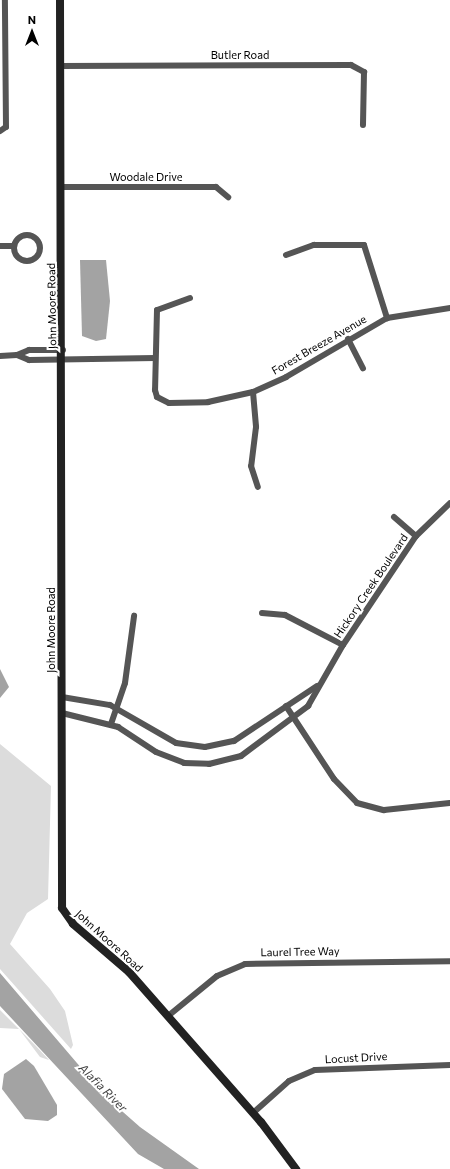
<!DOCTYPE html>
<style>
body{margin:0}
#map{position:relative;width:450px;height:1169px;overflow:hidden;background:#fff;font-family:Commissioner,sans-serif}
div>[style]{position:absolute}
.green>*{inset:0;background:#dcdcdc}
.water>*{inset:0;background:#a3a3a3}
.street>*{height:6px;margin:-3px;padding:0 3px;transform-origin:3px;border-radius:3px;background:#555}
.street>.ring{margin:-3px;padding:0;box-sizing:content-box;background:none;border:6px solid #555;border-radius:50%}
.secondary>*{height:8px;margin:-4px;padding:0 4px;transform-origin:4px;border-radius:4px;background:#222}
span{translate:-50% -50%;white-space:nowrap;text-align:center;line-height:1.15;-webkit-text-stroke:4px #fff;paint-order:stroke}
.street-label{font-size:11px;color:#000}
.water-label{font-size:12px;color:#444;font-style:italic}
.north{position:absolute;left:12px;top:12px;width:40px;height:40px;-webkit-text-stroke:3px #fff;paint-order:stroke;rotate:0deg;font-size:11px;font-weight:700;line-height:16px;text-align:center;color:#000}
.north::after{content:'';display:block;margin:auto;width:14px;height:18px;background:#000;clip-path:polygon(50% 0,100% 100%,50% 72%,0 100%)}
</style>
<div id="map">
<div class="green">
<div style="clip-path:polygon(0 744px,51px 786px,48px 899px,27px 913px,10px 944px,50px 989px,65px 1011px,73px 1045px,71px 1049px,0 969px)"></div>
<div style="clip-path:polygon(0 1010px,35px 1045px,49px 1060px,40px 1057px,19px 1029px,0 1028px)"></div>
</div>
<div class="water">
<div style="clip-path:polygon(80px 260px,106px 260px,110px 301px,106px 339px,96px 341px,82px 336px)"></div>
<div style="clip-path:polygon(0 669px,9px 687px,0 698px)"></div>
<div style="clip-path:polygon(0 973px,106px 1097px,140px 1127px,199px 1169px,164px 1169px,138px 1154px,0 1006px)"></div>
<div style="clip-path:polygon(26px 1059px,34px 1066px,57px 1105px,57px 1115px,48px 1121px,25px 1119px,2px 1089px,4px 1074px)"></div>
</div>
<div class="street">
<div style="left:60px;top:66px;width:291px;rotate:-0.2deg"></div>
<div style="left:351px;top:65px;width:15px;rotate:28deg"></div>
<div style="left:364px;top:72px;width:53px;rotate:91.1deg"></div>
<div style="left:0;top:131px;width:7px;rotate:-34deg"></div>
<div style="left:6px;top:127px;width:127px;rotate:-90.5deg"></div>
<div style="left:61px;top:187px;width:155px"></div>
<div style="left:216px;top:187px;width:16px;rotate:40deg"></div>
<div class="ring" style="left:14px;top:235px;width:20px;height:20px"></div>
<div style="left:0;top:246px;width:14px"></div>
<div style="left:286px;top:255px;width:30px;rotate:-20deg"></div>
<div style="left:314px;top:245px;width:50px"></div>
<div style="left:364px;top:245px;width:77px;rotate:72.5deg"></div>
<div style="left:190px;top:298px;width:35px;rotate:160deg"></div>
<div style="left:157px;top:310px;width:80px;rotate:91.4deg"></div>
<div style="left:155px;top:390px;width:7px;rotate:74deg"></div>
<div style="left:157px;top:397px;width:13px;rotate:27deg"></div>
<div style="left:169px;top:403px;width:39px;rotate:-1deg"></div>
<div style="left:208px;top:402px;width:46px;rotate:-12.5deg"></div>
<div style="left:253px;top:392px;width:36px;rotate:-24deg"></div>
<div style="left:286px;top:377px;width:117px;rotate:-30.3deg"></div>
<div style="left:387px;top:318px;width:64px;rotate:-9deg"></div>
<div style="left:348px;top:339px;width:33px;rotate:63deg"></div>
<div style="left:17px;top:355px;width:13px;rotate:23deg"></div>
<div style="left:29px;top:360px;width:126px;rotate:-0.9deg"></div>
<div style="left:0;top:356px;width:17px;rotate:-3deg"></div>
<div style="left:17px;top:355px;width:13px;rotate:-23deg"></div>
<div style="left:29px;top:350px;width:34px"></div>
<div style="left:253px;top:392px;width:35px;rotate:85deg"></div>
<div style="left:256px;top:427px;width:39px;rotate:97deg"></div>
<div style="left:251px;top:466px;width:22px;rotate:72deg"></div>
<div style="left:394px;top:517px;width:29px;rotate:41deg"></div>
<div style="left:262px;top:613px;width:23px;rotate:5deg"></div>
<div style="left:285px;top:615px;width:65px;rotate:27.3deg"></div>
<div style="left:62px;top:697px;width:49px;rotate:9.5deg"></div>
<div style="left:110px;top:705px;width:76px;rotate:29.9deg"></div>
<div style="left:176px;top:743px;width:29px;rotate:8deg"></div>
<div style="left:205px;top:747px;width:30px;rotate:-12deg"></div>
<div style="left:234px;top:741px;width:100px;rotate:-33.5deg"></div>
<div style="left:286px;top:706px;width:87px;rotate:56.7deg"></div>
<div style="left:334px;top:779px;width:33px;rotate:46deg"></div>
<div style="left:357px;top:803px;width:28px;rotate:15deg"></div>
<div style="left:384px;top:810px;width:66px;rotate:-6.1deg"></div>
<div style="left:62px;top:713px;width:58px;rotate:14deg"></div>
<div style="left:118px;top:727px;width:45px;rotate:33.3deg"></div>
<div style="left:156px;top:752px;width:30px;rotate:21deg"></div>
<div style="left:184px;top:763px;width:25px;rotate:2deg"></div>
<div style="left:209px;top:764px;width:33px;rotate:-14deg"></div>
<div style="left:241px;top:756px;width:84px;rotate:-36.7deg"></div>
<div style="left:308px;top:706px;width:70px;rotate:-60.2deg"></div>
<div style="left:343px;top:645px;width:131px;rotate:-56.2deg"></div>
<div style="left:416px;top:536px;width:47px;rotate:-44.1deg"></div>
<div style="left:111px;top:724px;width:43px;rotate:-71.1deg"></div>
<div style="left:125px;top:683px;width:68px;rotate:-82.3deg"></div>
<div style="left:168px;top:1016px;width:63px;rotate:-39.2deg"></div>
<div style="left:217px;top:976px;width:30px;rotate:-23deg"></div>
<div style="left:245px;top:964px;width:205px;rotate:-0.8deg"></div>
<div style="left:253px;top:1113px;width:48px;rotate:-41.6deg"></div>
<div style="left:289px;top:1081px;width:28px;rotate:-23deg"></div>
<div style="left:315px;top:1070px;width:135px;rotate:-2.1deg"></div>
</div>
<div class="secondary">
<div style="left:60px;top:0;width:908px;rotate:89.87deg"></div>
<div style="left:62px;top:908px;width:19px;rotate:55deg"></div>
<div style="left:73px;top:924px;width:74px;rotate:40.6deg"></div>
<div style="left:129px;top:972px;width:200px;rotate:48.7deg"></div>
<div style="left:261px;top:1122px;width:59px;rotate:53.3deg"></div>
</div>
<div class="street-label">
<span style="left:240px;top:55px">Butler Road</span>
<span style="left:146px;top:177px">Woodale Drive</span>
<span style="left:52px;top:306px;rotate:-91deg">John Moore Road</span>
<span style="left:319px;top:345px;rotate:-30deg">Forest Breeze Avenue</span>
<span style="left:371px;top:586px;rotate:-56deg">Hickory Creek Boulevard</span>
<span style="left:51px;top:630px;rotate:-90deg">John Moore Road</span>
<span style="left:109px;top:941px;rotate:42deg">John Moore Road</span>
<span style="left:300px;top:952px;rotate:-1deg">Laurel Tree Way</span>
<span style="left:356px;top:1058px;rotate:-3deg">Locust Drive</span>
</div>
<div class="water-label">
<span style="left:103px;top:1088px;rotate:45deg">Alafia River</span>
</div>
<div class="north">N</div>
</div>
